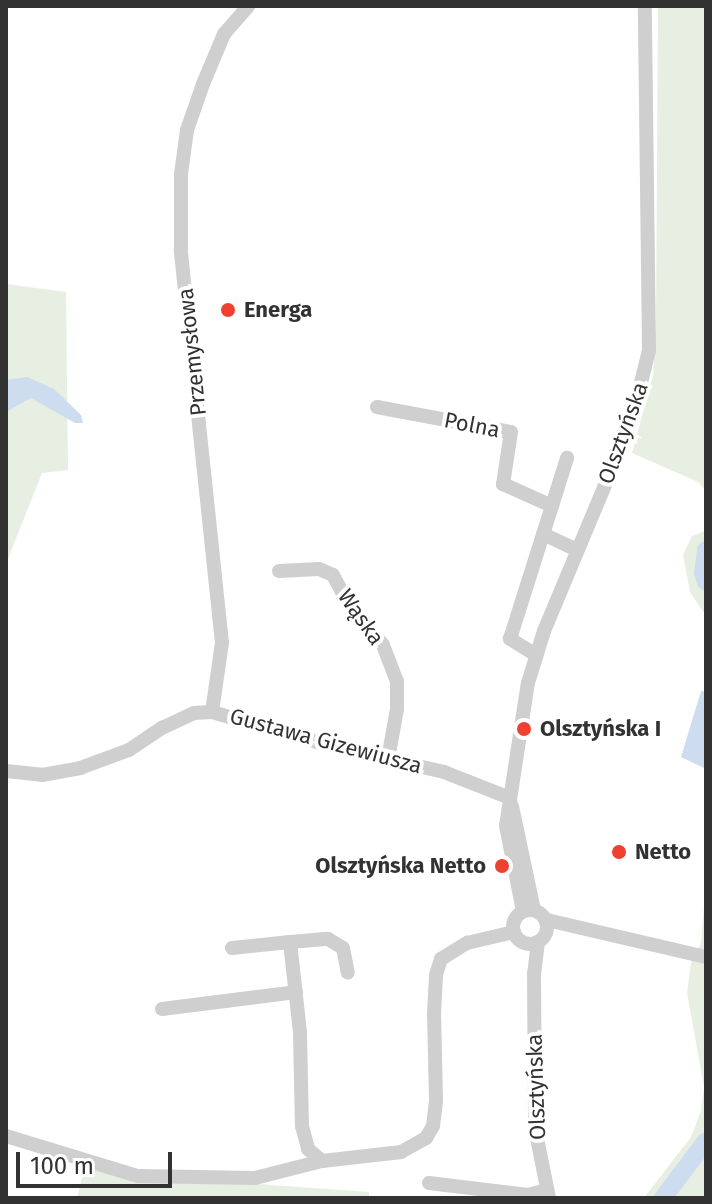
<!DOCTYPE html>
<meta charset="utf-8">
<style>
body{margin:0}
#map{position:relative;width:712px;height:1204px;overflow:hidden;background:#fff;font-family:"Fira Sans",sans-serif}
div>[style]{position:absolute}
.green>*{inset:0;background:#e6efe1}
.water>*{inset:0;background:#cddcef}
.river>*{height:18px;margin:-9px;padding:0 9px;transform-origin:9px;border-radius:9px;background:#cddcef}
.minor>*{height:14px;margin:-7px;padding:0 7px;transform-origin:7px;border-radius:7px;background:#cfcfcf}
.minor>.ring{margin:-7px;padding:0;box-sizing:content-box;background:none;border:14px solid #cfcfcf;border-radius:50%}
.dots>*{width:22px;height:22px;translate:-50% -50%;box-sizing:border-box;border:4px solid #fff;border-radius:50%}
span{translate:-50% -50%;white-space:nowrap;text-align:center;line-height:1.15;-webkit-text-stroke:8px #fff;paint-order:stroke}
.poi-label{font-size:22px;color:#323232;font-weight:700}
.left{translate:0 -50%;text-align:left}
.right{translate:-100% -50%;text-align:right}
.street-label{font-size:22px;color:#323232}
.frame{position:absolute;inset:0;border:8px solid #323232;pointer-events:none}
.scale{position:absolute;left:16px;top:1152px;width:156px;height:36px;box-sizing:border-box;border:4px solid #323232;border-top:0;padding-left:10px;font-size:24px;line-height:28px;white-space:nowrap;color:#323232;-webkit-text-stroke:6px #fff;paint-order:stroke}
</style>
<div id="map">
<div class="green">
<div style="clip-path:polygon(658px 6px,706px 6px,706px 520px,704px 489px,698px 482px,632px 453px,653px 375px,656px 322px)"></div>
<div style="clip-path:polygon(6px 284px,66px 292px,68px 470px,42px 473px,6px 564px)"></div>
<div style="clip-path:polygon(706px 531px,706px 616px,690px 592px,683px 555px,692px 536px)"></div>
<div style="clip-path:polygon(706px 881px,706px 1198px,644px 1198px,691px 1137px,701px 1111px,704px 1087px,687px 993px,691px 963px,701px 943px)"></div>
<div style="clip-path:polygon(85px 1166px,256px 1184px,369px 1192px,369px 1198px,77px 1198px)"></div>
</div>
<div class="water">
<div style="clip-path:polygon(27px 377px,54px 389px,81px 415px,83px 423px,75px 423px,31px 398px,6px 412px,6px 380px)"></div>
<div style="clip-path:polygon(701px 691px,706px 692px,706px 769px,681px 757px)"></div>
</div>
<div class="river">
<div style="left:706px;top:550px;width:23px;rotate:97deg"></div>
<div style="left:703px;top:573px;width:9px;rotate:72deg"></div>
<div style="left:663px;top:1198px;width:71px;rotate:-53deg"></div>
</div>
<div class="minor">
<div style="left:377px;top:407px;width:136px;rotate:10.6deg"></div>
<div style="left:511px;top:432px;width:53px;rotate:98.7deg"></div>
<div style="left:503px;top:484px;width:54px;rotate:24.2deg"></div>
<div style="left:543px;top:534px;width:38px;rotate:25deg"></div>
<div style="left:279px;top:571px;width:40px;rotate:-2.9deg"></div>
<div style="left:319px;top:569px;width:15px;rotate:23deg"></div>
<div style="left:333px;top:575px;width:34px;rotate:62deg"></div>
<div style="left:349px;top:605px;width:52px;rotate:49.6deg"></div>
<div style="left:383px;top:645px;width:39px;rotate:69deg"></div>
<div style="left:397px;top:681px;width:28px;rotate:90deg"></div>
<div style="left:397px;top:709px;width:51px;rotate:100.2deg"></div>
<div style="left:536px;top:655px;width:31px;rotate:-148deg"></div>
<div style="left:510px;top:639px;width:190px;rotate:-72.5deg"></div>
<div style="left:212px;top:712px;width:70px;rotate:-81.8deg"></div>
<div style="left:222px;top:643px;width:395px;rotate:-96deg"></div>
<div style="left:181px;top:250px;width:76px;rotate:-90deg"></div>
<div style="left:181px;top:174px;width:44px;rotate:-82.2deg"></div>
<div style="left:187px;top:130px;width:49px;rotate:-70.8deg"></div>
<div style="left:203px;top:84px;width:54px;rotate:-67.2deg"></div>
<div style="left:224px;top:34px;width:37px;rotate:-49deg"></div>
<div style="left:6px;top:771px;width:36px;rotate:6deg"></div>
<div style="left:42px;top:775px;width:39px;rotate:-10deg"></div>
<div style="left:80px;top:768px;width:52px;rotate:-20.2deg"></div>
<div style="left:129px;top:750px;width:40px;rotate:-34deg"></div>
<div style="left:162px;top:728px;width:35px;rotate:-25deg"></div>
<div style="left:194px;top:713px;width:18px;rotate:-3deg"></div>
<div style="left:212px;top:712px;width:127px;rotate:16deg"></div>
<div style="left:334px;top:747px;width:113px;rotate:12.8deg"></div>
<div style="left:444px;top:772px;width:71px;rotate:21.5deg"></div>
<div style="left:512px;top:806px;width:106px;rotate:78.1deg"></div>
<div class="ring" style="left:513px;top:910px;width:20px;height:20px"></div>
<div style="left:523px;top:911px;width:87px;rotate:-101.3deg"></div>
<div style="left:506px;top:826px;width:145px;rotate:-81.3deg"></div>
<div style="left:528px;top:683px;width:54px;rotate:-72.9deg"></div>
<div style="left:544px;top:631px;width:225px;rotate:-67.3deg"></div>
<div style="left:631px;top:423px;width:75px;rotate:-76.1deg"></div>
<div style="left:649px;top:350px;width:344px;rotate:-90.7deg"></div>
<div style="left:547px;top:920px;width:163px;rotate:13.1deg"></div>
<div style="left:290px;top:942px;width:38px;rotate:-5deg"></div>
<div style="left:328px;top:939px;width:17px;rotate:31deg"></div>
<div style="left:343px;top:948px;width:25px;rotate:79deg"></div>
<div style="left:538px;top:942px;width:32px;rotate:97deg"></div>
<div style="left:534px;top:974px;width:154px;rotate:89.6deg"></div>
<div style="left:535px;top:1128px;width:71px;rotate:78.7deg"></div>
<div style="left:232px;top:948px;width:58px;rotate:-5.9deg"></div>
<div style="left:290px;top:942px;width:92px;rotate:83.7deg"></div>
<div style="left:300px;top:1033px;width:93px;rotate:88.8deg"></div>
<div style="left:302px;top:1126px;width:24px;rotate:75deg"></div>
<div style="left:308px;top:1149px;width:18px;rotate:41deg"></div>
<div style="left:322px;top:1161px;width:80px;rotate:-6.5deg"></div>
<div style="left:401px;top:1152px;width:29px;rotate:-29deg"></div>
<div style="left:426px;top:1138px;width:14px;rotate:-60deg"></div>
<div style="left:433px;top:1126px;width:26px;rotate:-83deg"></div>
<div style="left:436px;top:1100px;width:86px;rotate:-91.3deg"></div>
<div style="left:434px;top:1014px;width:39px;rotate:-87deg"></div>
<div style="left:436px;top:975px;width:17px;rotate:-73deg"></div>
<div style="left:441px;top:959px;width:31px;rotate:-32deg"></div>
<div style="left:467px;top:943px;width:48px;rotate:-13.2deg"></div>
<div style="left:162px;top:1009px;width:135px;rotate:-7.2deg"></div>
<div style="left:6px;top:1136px;width:138px;rotate:16.9deg"></div>
<div style="left:138px;top:1176px;width:117px;rotate:1deg"></div>
<div style="left:255px;top:1178px;width:69px;rotate:-14.2deg"></div>
<div style="left:429px;top:1183px;width:100px;rotate:6.9deg"></div>
<div style="left:528px;top:1195px;width:20px;rotate:-15deg"></div>
</div>
<div class="dots">
<div style="left:228px;top:310px;background:#ef412f"></div>
<div style="left:524px;top:729px;background:#ef412f"></div>
<div style="left:619px;top:852px;background:#ef412f"></div>
<div style="left:502px;top:866px;background:#ef412f"></div>
</div>
<div class="poi-label">
<span class="left" style="left:244px;top:310px">Energa</span>
<span class="left" style="left:540px;top:729px">Olsztyńska I</span>
<span class="left" style="left:635px;top:852px">Netto</span>
<span class="right" style="left:486px;top:866px">Olsztyńska Netto</span>
</div>
<div class="street-label">
<span style="left:192px;top:352px;rotate:-96deg">Przemysłowa</span>
<span style="left:472px;top:425px;rotate:11deg">Polna</span>
<span style="left:623px;top:433px;rotate:-70deg">Olsztyńska</span>
<span style="left:361px;top:617px;rotate:55deg">Wąska</span>
<span style="left:326px;top:741px;rotate:15deg">Gustawa Gizewiusza</span>
<span style="left:536px;top:1087px;rotate:-92deg">Olsztyńska</span>
</div>
<div class="frame"></div>
<div class="scale">100 m</div>
</div>
